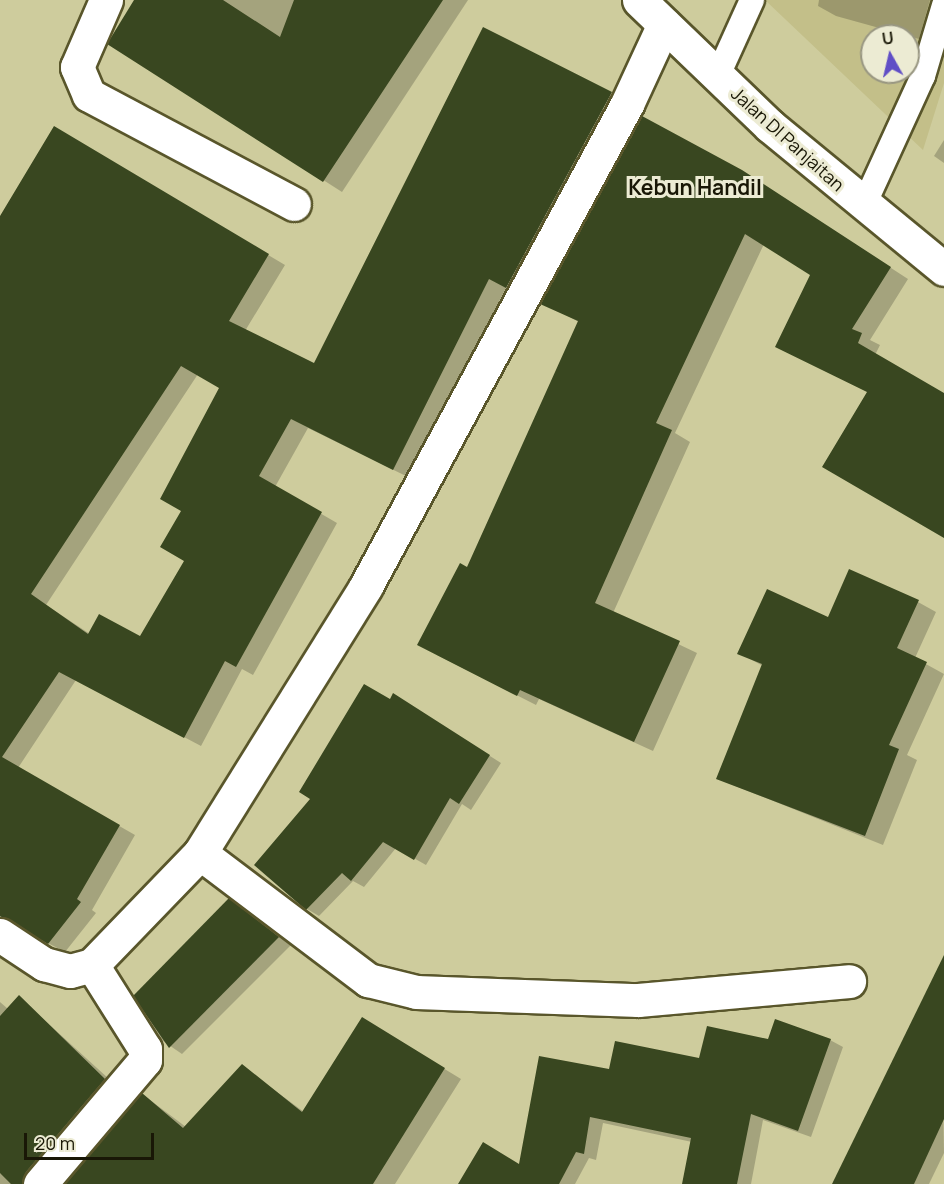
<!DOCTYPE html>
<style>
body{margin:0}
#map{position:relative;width:944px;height:1184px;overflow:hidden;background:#cecc9d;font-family:Manrope,sans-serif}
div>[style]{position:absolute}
.built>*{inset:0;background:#c3bf89}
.shadow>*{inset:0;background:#0003}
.building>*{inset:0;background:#394720}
.roads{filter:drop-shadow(2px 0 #59562b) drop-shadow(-2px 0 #59562b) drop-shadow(0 2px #59562b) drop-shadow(0 -2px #59562b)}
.service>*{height:24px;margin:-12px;padding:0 12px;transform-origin:12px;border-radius:12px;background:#fff}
.minor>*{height:33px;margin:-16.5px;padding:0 16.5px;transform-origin:16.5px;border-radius:16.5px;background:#fff}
.tertiary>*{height:33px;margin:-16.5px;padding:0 16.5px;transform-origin:16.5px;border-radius:16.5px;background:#fff}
span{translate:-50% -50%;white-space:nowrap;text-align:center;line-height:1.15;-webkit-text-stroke:6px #ecebd3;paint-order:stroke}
.street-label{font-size:18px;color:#191706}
.quarter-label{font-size:21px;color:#191706;font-weight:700}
.north{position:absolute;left:860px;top:24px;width:60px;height:60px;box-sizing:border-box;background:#ecebd3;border:2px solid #989681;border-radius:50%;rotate:352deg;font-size:16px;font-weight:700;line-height:24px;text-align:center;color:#191706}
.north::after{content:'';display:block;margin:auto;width:21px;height:27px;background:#604ec6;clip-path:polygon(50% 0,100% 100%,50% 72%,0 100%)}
.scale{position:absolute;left:24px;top:1133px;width:130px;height:27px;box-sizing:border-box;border:3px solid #191706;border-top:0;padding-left:8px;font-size:18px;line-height:21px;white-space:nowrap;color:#191706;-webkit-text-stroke:4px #ecebd3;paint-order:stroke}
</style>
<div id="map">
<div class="built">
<div style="clip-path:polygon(evenodd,765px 0,944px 0,944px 83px,923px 150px,765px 0,872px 36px,908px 36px,908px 72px,872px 72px,872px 36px)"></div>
</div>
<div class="shadow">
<div style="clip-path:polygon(137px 0,468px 0,342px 192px,109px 43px)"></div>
<div style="clip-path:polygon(819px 0,930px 0,919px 39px,836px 16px,818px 6px)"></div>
<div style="clip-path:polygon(evenodd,611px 94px,627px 103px,523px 296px,506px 288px,410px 478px,308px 428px,275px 487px,337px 523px,253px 675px,242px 669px,201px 746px,76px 680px,18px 768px,135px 835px,92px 910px,96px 913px,65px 952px,0 918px,0 219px,55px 128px,285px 265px,245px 331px,315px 365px,611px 94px,198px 374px,221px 387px,183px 510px,186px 561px,141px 638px,90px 634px,46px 605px,198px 374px)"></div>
<div style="clip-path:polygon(944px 140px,944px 163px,934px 156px)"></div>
<div style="clip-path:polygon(760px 183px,908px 279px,870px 340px,880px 345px,875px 355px,944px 395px,944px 536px,868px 392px,777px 347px,812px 274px,764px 244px,675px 433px,690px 442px,613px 613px,697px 653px,653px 751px,539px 699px,536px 705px,437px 655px,468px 569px,579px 322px,542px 303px)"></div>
<div style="clip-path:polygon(918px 602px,936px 612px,915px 658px,944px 674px,907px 755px,917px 760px,883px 845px,718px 779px,763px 666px,739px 653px,829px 619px)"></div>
<div style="clip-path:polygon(390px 701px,405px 702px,501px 763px,471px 810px,462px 804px,426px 865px,396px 848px,364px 887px,353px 881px,319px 916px,307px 909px)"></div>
<div style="clip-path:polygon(229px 900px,291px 945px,182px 1054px,163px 1041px,135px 996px)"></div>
<div style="clip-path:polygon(941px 963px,944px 1153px,929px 1184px,833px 1184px)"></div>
<div style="clip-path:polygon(19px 997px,120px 1089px,41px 1184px,0 1184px,0 1002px,8px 1009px)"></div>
<div style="clip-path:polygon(379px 1029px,461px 1079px,395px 1184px,67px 1184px,142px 1094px,186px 1127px,242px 1066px,304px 1112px)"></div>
<div style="clip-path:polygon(830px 1040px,843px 1047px,811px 1137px,763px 1120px,751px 1184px,684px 1184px,692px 1142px,603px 1123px,596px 1160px,589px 1158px,575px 1184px,459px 1184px,521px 1166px,610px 1071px,701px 1060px,769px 1041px)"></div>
</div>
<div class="building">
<div style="clip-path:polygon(134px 0,223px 0,280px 37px,294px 0,443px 0,323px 182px,107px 44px)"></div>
<div style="clip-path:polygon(evenodd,483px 27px,612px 92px,506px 288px,489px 279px,393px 470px,291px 419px,259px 476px,322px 512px,236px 667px,225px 661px,184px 738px,59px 672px,2px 757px,120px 825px,77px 899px,81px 902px,48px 944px,0 916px,0 216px,54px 126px,269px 254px,229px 321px,314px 363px,483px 27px,181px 366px,219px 388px,160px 499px,181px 511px,160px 547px,184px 561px,140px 636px,99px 614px,88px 634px,31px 594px,181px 366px)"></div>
<div style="clip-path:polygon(642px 116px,742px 170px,891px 267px,852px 329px,862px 333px,858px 343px,944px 393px,944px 538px,822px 467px,867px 392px,775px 347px,810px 275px,745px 234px,656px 423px,672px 430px,595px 603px,680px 641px,634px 742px,520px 690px,517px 696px,417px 645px,460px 563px,467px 567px,578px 321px,540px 304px)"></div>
<div style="clip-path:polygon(849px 569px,919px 600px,897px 648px,927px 662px,889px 745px,899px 749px,865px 836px,716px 779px,762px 664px,737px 654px,767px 589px,828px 617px)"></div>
<div style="clip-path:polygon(364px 684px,390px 699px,393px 693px,490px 755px,459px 804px,450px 798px,414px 860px,383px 842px,351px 881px,342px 873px,306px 910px,254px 865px,310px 799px,299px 792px)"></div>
<div style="clip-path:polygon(229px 898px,279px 937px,169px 1048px,133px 996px)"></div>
<div style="clip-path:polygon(944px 955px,944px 1119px,914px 1184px,832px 1184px)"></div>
<div style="clip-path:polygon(19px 995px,105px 1079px,26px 1172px,22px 1184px,11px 1184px,0 1173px,0 1016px)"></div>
<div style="clip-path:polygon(362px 1017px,445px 1068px,373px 1184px,65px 1184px,142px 1093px,183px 1128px,242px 1064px,302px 1112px)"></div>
<div style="clip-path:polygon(775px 1019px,831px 1039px,798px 1131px,751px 1114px,737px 1184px,682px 1184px,691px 1138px,590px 1117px,584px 1154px,576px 1152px,559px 1184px,458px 1184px,483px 1142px,519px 1164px,539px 1056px,609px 1069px,615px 1041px,699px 1058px,707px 1026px,768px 1039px)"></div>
</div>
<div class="roads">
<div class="service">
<div style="left:718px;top:75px;width:82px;rotate:-65.6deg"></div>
<div style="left:863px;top:207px;width:144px;rotate:-65.4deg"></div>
<div style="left:923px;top:76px;width:74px;rotate:-73.5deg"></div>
</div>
<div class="minor">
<div style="left:106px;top:0;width:73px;rotate:113.4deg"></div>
<div style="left:77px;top:67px;width:30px;rotate:67deg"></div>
<div style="left:89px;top:95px;width:232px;rotate:28deg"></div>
<div style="left:200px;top:853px;width:211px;rotate:37.1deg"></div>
<div style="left:368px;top:980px;width:49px;rotate:14deg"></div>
<div style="left:416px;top:992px;width:222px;rotate:2.1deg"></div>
<div style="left:638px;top:1000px;width:212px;rotate:-5.1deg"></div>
<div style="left:0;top:935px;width:53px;rotate:33.4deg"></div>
<div style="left:44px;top:964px;width:27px;rotate:15deg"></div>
<div style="left:70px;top:971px;width:23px;rotate:-15deg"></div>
<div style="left:92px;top:965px;width:156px;rotate:-46deg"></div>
<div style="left:200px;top:853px;width:314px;rotate:-58.1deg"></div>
<div style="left:366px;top:586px;width:548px;rotate:-61.56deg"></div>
<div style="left:627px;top:104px;width:88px;rotate:-65.2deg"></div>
<div style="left:40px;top:1184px;width:162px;rotate:-49.7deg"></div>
<div style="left:145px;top:1060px;width:11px;rotate:-90deg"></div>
<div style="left:145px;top:1049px;width:99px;rotate:-122.2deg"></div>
</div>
<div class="tertiary">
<div style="left:639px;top:0;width:182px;rotate:43.9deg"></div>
<div style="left:770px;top:126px;width:225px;rotate:39.4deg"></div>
</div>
</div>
<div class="street-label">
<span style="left:788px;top:139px;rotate:42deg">Jalan DI Panjaitan</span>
</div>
<div class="quarter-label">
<span style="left:695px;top:187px">Kebun Handil</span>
</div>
<div class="north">U</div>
<div class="scale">20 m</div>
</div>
